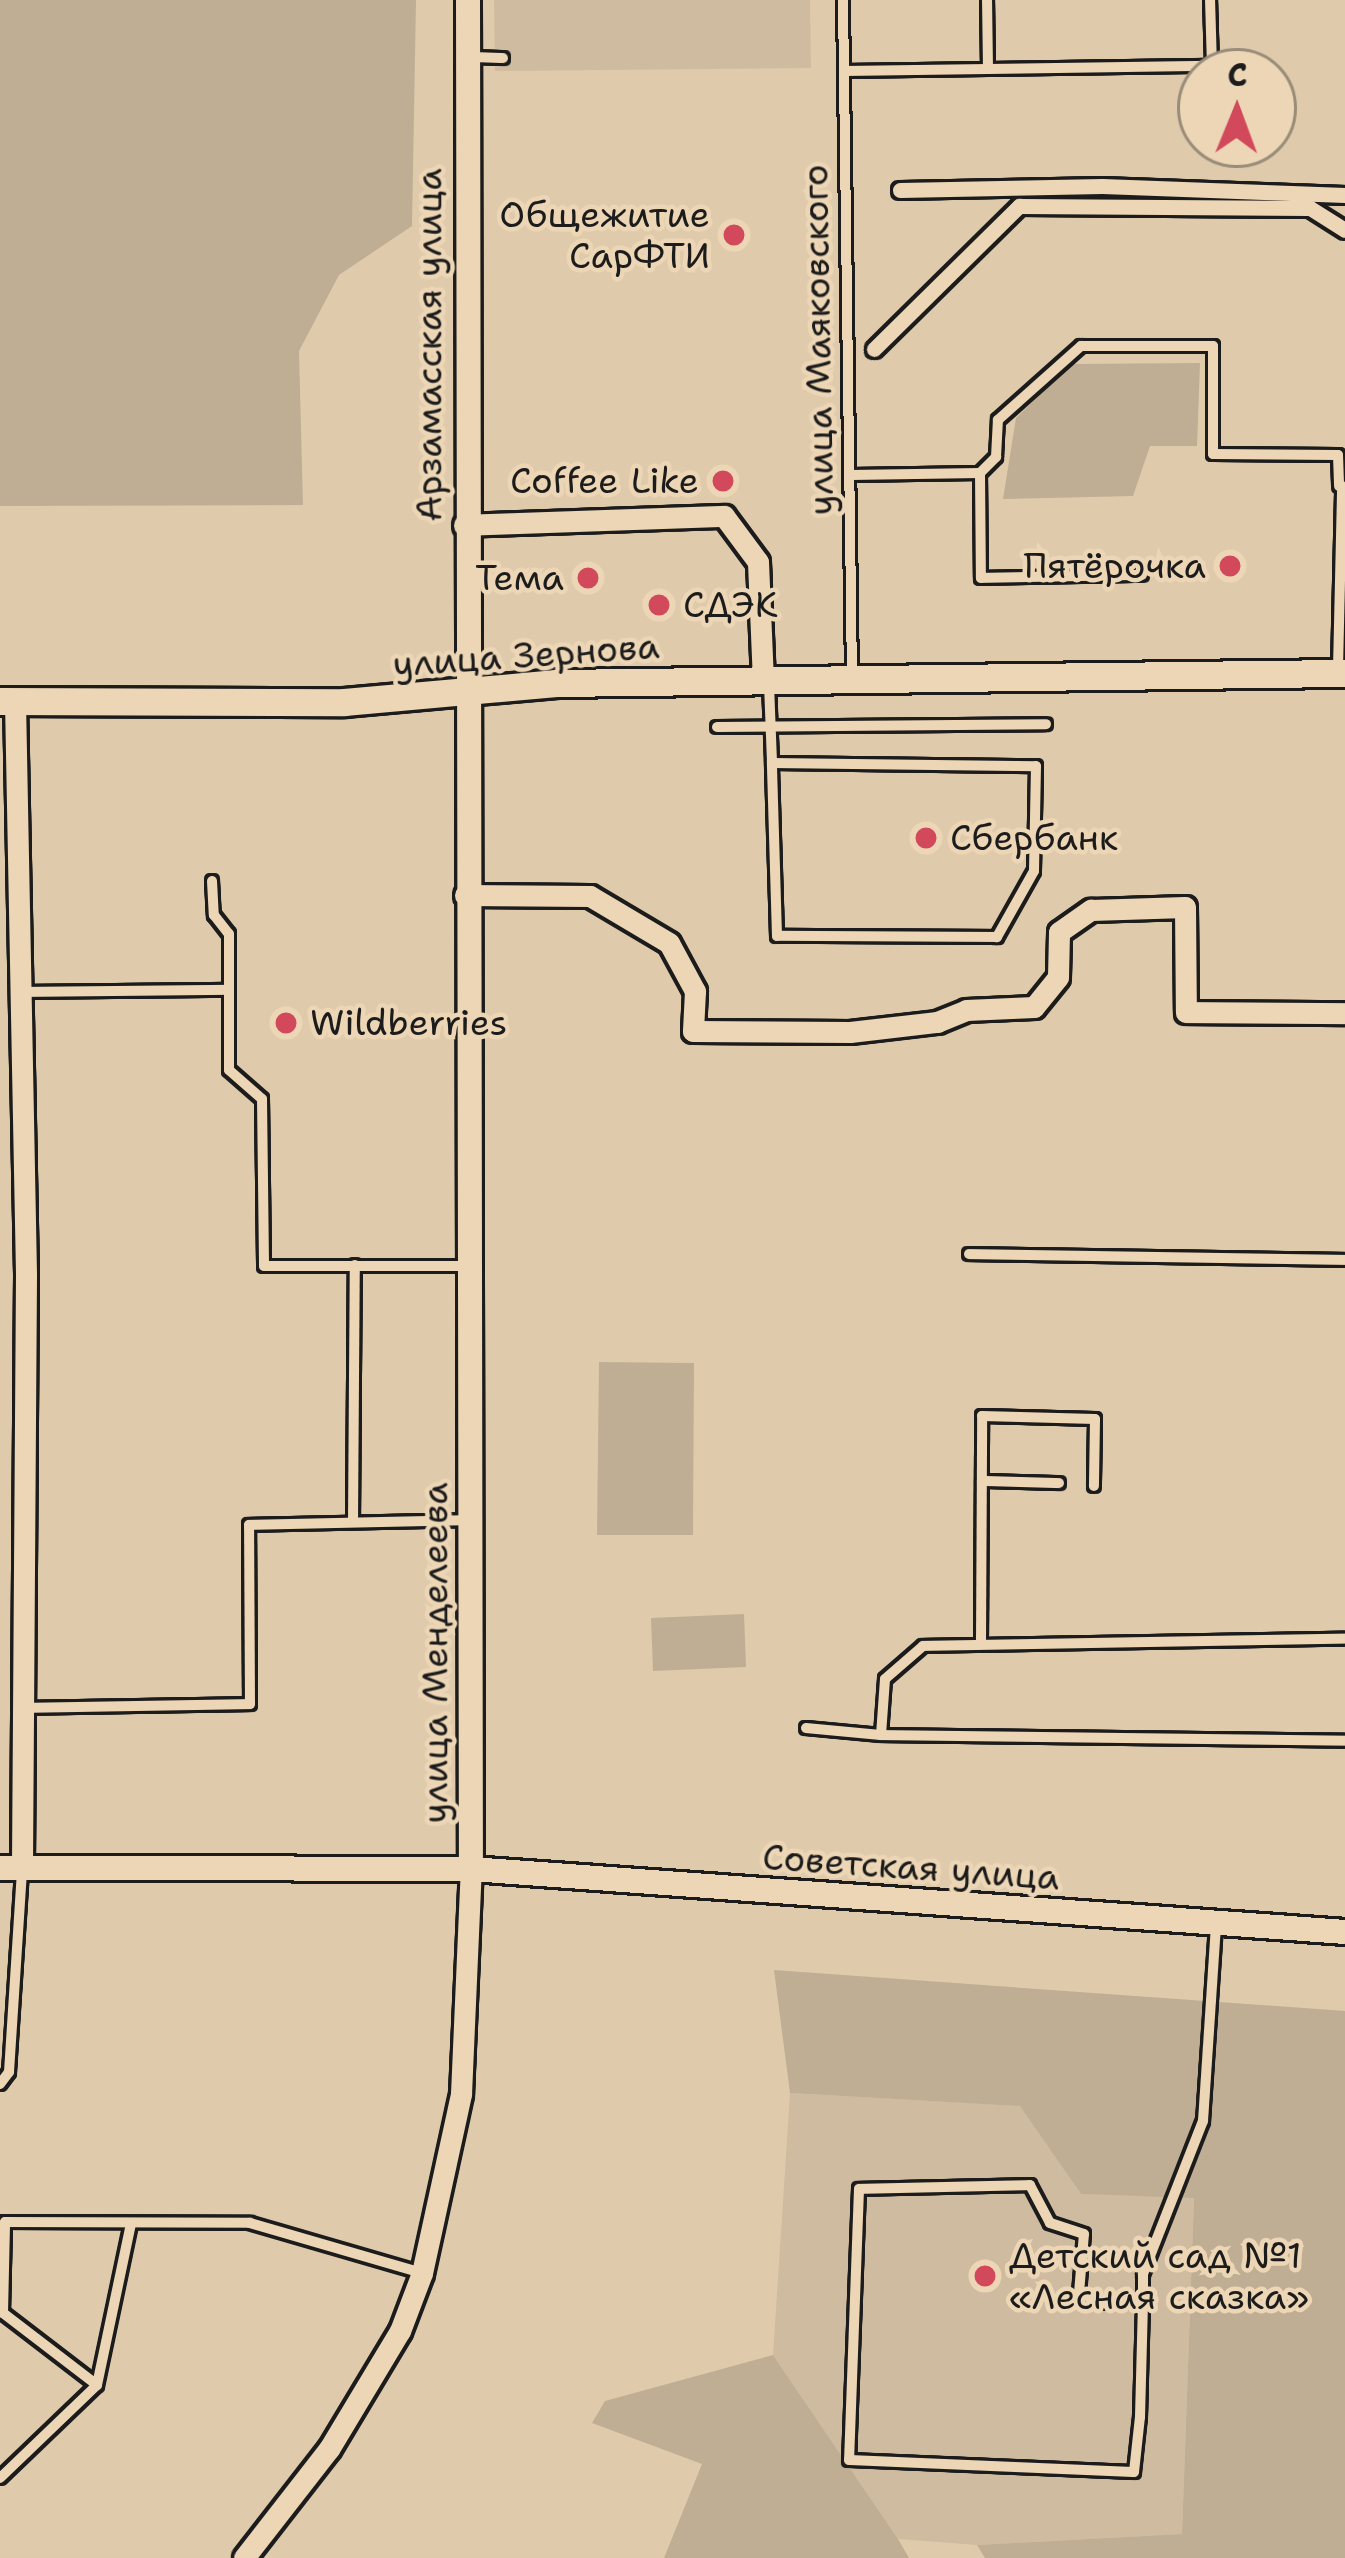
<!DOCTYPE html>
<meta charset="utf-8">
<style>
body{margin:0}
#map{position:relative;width:1345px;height:2558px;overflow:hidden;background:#dfcbac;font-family:"Shantell Sans",sans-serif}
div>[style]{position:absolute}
.built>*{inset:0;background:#cfbca0}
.green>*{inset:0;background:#bfae94}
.roads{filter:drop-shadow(3px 0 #1c1c1c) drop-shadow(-3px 0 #1c1c1c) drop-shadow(0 3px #1c1c1c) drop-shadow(0 -3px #1c1c1c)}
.service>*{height:10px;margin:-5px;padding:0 5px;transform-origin:5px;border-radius:5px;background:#ecd6b5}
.pedestrian>*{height:15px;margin:-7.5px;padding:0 7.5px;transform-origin:7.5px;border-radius:7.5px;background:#ecd6b5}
.minor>*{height:21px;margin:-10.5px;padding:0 10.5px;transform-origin:10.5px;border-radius:10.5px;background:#ecd6b5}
.tertiary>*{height:24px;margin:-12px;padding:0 12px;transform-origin:12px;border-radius:12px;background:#ecd6b5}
.secondary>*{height:27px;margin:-13.5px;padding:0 13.5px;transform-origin:13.5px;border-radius:13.5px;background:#ecd6b5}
.dots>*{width:33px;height:33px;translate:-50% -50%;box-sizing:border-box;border:6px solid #ecd6b5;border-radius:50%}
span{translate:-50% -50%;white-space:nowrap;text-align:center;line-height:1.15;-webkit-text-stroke:9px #ecd6b5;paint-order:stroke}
.poi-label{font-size:36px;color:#1c1c1c}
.right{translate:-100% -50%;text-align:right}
.left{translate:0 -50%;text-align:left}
.street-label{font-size:36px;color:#1c1c1c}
.north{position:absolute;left:1177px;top:48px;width:120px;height:120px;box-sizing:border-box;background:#ecd6b5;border:3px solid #998c78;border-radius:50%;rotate:1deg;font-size:33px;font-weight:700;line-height:48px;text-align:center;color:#1c1c1c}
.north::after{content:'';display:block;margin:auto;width:42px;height:54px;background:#d1495b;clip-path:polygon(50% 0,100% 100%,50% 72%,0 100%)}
</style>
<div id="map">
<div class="built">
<div style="clip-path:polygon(494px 0,810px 0,811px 68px,495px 71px)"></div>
<div style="clip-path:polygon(790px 2093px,1021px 2106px,1081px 2194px,1194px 2197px,1182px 2534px,977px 2545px,898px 2539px,773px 2355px)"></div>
</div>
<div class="green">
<div style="clip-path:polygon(0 0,416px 0,412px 226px,339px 275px,299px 351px,303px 505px,0 506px)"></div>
<div style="clip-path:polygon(1200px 363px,1197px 446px,1150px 446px,1133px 496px,1003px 499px,1016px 418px,1072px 364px)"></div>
<div style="clip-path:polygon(599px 1362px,694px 1363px,693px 1535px,597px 1535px)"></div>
<div style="clip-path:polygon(744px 1614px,746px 1667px,653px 1671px,651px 1618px)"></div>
<div style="clip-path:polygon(774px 1970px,1345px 2011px,1345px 2558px,985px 2558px,977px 2545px,1182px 2534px,1194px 2198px,1081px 2194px,1020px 2106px,790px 2093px)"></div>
<div style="clip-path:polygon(773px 2355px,898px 2539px,909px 2558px,664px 2558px,702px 2464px,592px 2423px,605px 2401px)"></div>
</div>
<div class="roads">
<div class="service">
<div style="left:843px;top:0;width:676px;rotate:89.24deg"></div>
<div style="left:471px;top:57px;width:32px;rotate:2deg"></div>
<div style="left:988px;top:69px;width:224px;rotate:-0.8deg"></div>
<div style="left:1212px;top:66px;width:66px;rotate:-91.7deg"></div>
<div style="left:844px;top:71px;width:144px;rotate:-0.8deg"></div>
<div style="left:988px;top:69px;width:69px;rotate:-90.8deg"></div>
<div style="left:980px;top:473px;width:105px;rotate:89.5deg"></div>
<div style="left:981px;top:578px;width:161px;rotate:-1.1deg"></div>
<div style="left:851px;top:475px;width:129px;rotate:-0.9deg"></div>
<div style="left:980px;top:473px;width:23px;rotate:-45deg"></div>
<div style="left:996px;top:457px;width:37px;rotate:-87deg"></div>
<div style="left:998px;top:420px;width:111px;rotate:-41.7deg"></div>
<div style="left:1081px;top:346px;width:132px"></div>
<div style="left:1213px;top:346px;width:108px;rotate:90deg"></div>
<div style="left:1213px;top:454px;width:125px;rotate:0.5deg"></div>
<div style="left:1338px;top:455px;width:31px;rotate:88deg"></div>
<div style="left:1338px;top:669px;width:183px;rotate:-88.7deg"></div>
<div style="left:769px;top:684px;width:79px;rotate:87.8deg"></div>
<div style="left:772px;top:763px;width:264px;rotate:0.7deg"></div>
<div style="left:1036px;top:766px;width:105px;rotate:91.1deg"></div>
<div style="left:1034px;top:871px;width:76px;rotate:119.3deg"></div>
<div style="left:997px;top:937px;width:220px;rotate:-179.7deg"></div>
<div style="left:777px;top:936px;width:173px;rotate:-91.7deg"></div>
<div style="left:717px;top:727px;width:329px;rotate:-0.5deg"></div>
<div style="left:212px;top:881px;width:34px;rotate:87deg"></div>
<div style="left:214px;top:915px;width:24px;rotate:52deg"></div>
<div style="left:229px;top:934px;width:56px;rotate:90deg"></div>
<div style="left:23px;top:992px;width:206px;rotate:-0.6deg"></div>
<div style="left:229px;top:990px;width:80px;rotate:90deg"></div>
<div style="left:229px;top:1070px;width:44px;rotate:41.3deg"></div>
<div style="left:262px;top:1099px;width:167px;rotate:89.3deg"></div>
<div style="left:264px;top:1266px;width:203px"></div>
<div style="left:969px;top:1254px;width:376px;rotate:0.9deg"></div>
<div style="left:982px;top:1481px;width:77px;rotate:1.5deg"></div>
<div style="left:353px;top:1521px;width:256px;rotate:-89.6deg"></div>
<div style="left:981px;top:1641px;width:225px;rotate:-89.7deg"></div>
<div style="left:982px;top:1416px;width:113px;rotate:1.5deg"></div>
<div style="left:1095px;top:1419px;width:67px;rotate:90.9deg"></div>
<div style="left:23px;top:1708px;width:227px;rotate:-1deg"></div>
<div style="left:250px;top:1704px;width:179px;rotate:-90.3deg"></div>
<div style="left:249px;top:1525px;width:220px;rotate:-1.3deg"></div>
<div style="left:806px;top:1728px;width:75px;rotate:5.3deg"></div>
<div style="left:881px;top:1735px;width:56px;rotate:-85.9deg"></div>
<div style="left:885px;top:1679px;width:50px;rotate:-41deg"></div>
<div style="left:923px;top:1646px;width:422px;rotate:-1deg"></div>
<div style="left:881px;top:1735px;width:464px;rotate:0.7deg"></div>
<div style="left:0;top:2084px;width:15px;rotate:-53deg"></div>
<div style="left:9px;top:2072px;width:203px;rotate:-86.3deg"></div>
<div style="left:1143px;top:2302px;width:41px;rotate:178.6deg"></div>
<div style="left:1102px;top:2303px;width:25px;rotate:-157deg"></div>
<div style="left:1079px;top:2293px;width:59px;rotate:-85.2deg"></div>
<div style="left:1084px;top:2234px;width:36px;rotate:-162deg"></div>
<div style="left:1050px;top:2223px;width:43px;rotate:-117.8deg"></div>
<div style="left:1030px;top:2185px;width:171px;rotate:178.7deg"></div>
<div style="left:859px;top:2189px;width:271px;rotate:92.1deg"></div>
<div style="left:849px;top:2460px;width:285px;rotate:2.4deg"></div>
<div style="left:1134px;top:2472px;width:55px;rotate:-83.8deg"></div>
<div style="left:1140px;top:2417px;width:115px;rotate:-88.5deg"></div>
<div style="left:1143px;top:2302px;width:28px;rotate:-90deg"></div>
<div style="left:1143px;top:2274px;width:164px;rotate:-68.6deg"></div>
<div style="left:1203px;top:2121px;width:197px;rotate:-86.2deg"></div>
<div style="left:97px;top:2385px;width:118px;rotate:-142.5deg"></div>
<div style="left:3px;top:2313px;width:91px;rotate:-88.7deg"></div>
<div style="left:5px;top:2222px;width:245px;rotate:0.2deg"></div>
<div style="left:250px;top:2223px;width:179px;rotate:16.2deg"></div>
<div style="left:0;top:2478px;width:134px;rotate:-43.8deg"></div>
<div style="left:97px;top:2385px;width:165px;rotate:-78.1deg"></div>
</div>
<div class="pedestrian">
<div style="left:900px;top:190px;width:202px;rotate:-1.1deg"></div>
<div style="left:1102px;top:186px;width:243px;rotate:2.1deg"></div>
<div style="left:874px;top:349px;width:204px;rotate:-44.6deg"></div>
<div style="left:1019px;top:206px;width:291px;rotate:0.4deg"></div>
<div style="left:1310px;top:208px;width:41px;rotate:32.2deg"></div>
</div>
<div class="minor">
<div style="left:464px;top:525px;width:260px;rotate:-2deg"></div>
<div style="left:724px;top:516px;width:57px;rotate:53.5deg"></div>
<div style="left:758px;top:562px;width:118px;rotate:87.6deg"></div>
<div style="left:15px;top:701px;width:574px;rotate:88.9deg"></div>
<div style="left:26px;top:1275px;width:593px;rotate:90.39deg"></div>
<div style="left:465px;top:895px;width:125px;rotate:0.5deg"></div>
<div style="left:590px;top:896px;width:92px;rotate:30.7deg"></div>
<div style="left:669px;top:943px;width:55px;rotate:61.6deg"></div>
<div style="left:695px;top:991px;width:40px;rotate:92.9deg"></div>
<div style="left:693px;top:1031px;width:157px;rotate:0.4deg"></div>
<div style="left:850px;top:1032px;width:88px;rotate:-6.6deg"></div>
<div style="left:937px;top:1022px;width:31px;rotate:-22deg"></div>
<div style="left:966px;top:1010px;width:68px;rotate:-2.5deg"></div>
<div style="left:1034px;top:1007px;width:38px;rotate:-51deg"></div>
<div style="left:1058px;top:977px;width:45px;rotate:-88.7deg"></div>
<div style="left:1059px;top:932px;width:39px;rotate:-35deg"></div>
<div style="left:1091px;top:910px;width:94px;rotate:-1.8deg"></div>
<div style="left:1185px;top:907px;width:105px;rotate:89.5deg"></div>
<div style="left:1186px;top:1012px;width:159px;rotate:0.4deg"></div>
<div style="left:244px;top:2558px;width:138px;rotate:-52.1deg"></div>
<div style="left:329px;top:2449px;width:138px;rotate:-59deg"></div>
<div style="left:400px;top:2331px;width:62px;rotate:-69.2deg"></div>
<div style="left:422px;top:2273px;width:183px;rotate:-77.7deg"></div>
<div style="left:461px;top:2094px;width:225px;rotate:-87.5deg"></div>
</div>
<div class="tertiary">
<div style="left:468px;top:0;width:1869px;rotate:89.91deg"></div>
<div style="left:0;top:1868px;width:471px;rotate:0.1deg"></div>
<div style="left:471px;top:1869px;width:876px;rotate:4.12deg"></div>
</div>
<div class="secondary">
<div style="left:0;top:701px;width:344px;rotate:0.2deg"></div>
<div style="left:344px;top:702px;width:213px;rotate:-5.1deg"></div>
<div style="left:556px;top:683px;width:789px;rotate:-0.73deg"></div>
</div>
</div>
<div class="dots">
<div style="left:734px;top:235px;background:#d1495b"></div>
<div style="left:723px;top:481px;background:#d1495b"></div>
<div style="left:1230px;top:566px;background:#d1495b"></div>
<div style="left:588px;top:578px;background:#d1495b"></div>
<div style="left:659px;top:605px;background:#d1495b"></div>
<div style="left:926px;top:838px;background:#d1495b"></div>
<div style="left:286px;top:1023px;background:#d1495b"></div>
<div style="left:985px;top:2276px;background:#d1495b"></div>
</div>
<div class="poi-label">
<span class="right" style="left:710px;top:235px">Общежитие<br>СарФТИ</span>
<span class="right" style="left:699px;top:481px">Coffee Like</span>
<span class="right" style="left:1206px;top:566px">Пятёрочка</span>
<span class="right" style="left:564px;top:578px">Тема</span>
<span class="left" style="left:683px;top:605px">СДЭК</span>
<span class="left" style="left:950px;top:838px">Сбербанк</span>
<span class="left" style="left:310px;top:1023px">Wildberries</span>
<span class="left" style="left:1009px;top:2276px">Детский сад №1<br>«Лесная сказка»</span>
</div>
<div class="street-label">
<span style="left:818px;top:340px;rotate:-91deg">улица Маяковского</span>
<span style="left:429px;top:345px;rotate:-90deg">Арзамасская улица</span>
<span style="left:526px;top:655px;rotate:-4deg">улица Зернова</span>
<span style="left:435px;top:1653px;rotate:-90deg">улица Менделеева</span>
<span style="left:911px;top:1867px;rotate:4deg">Советская улица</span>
</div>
<div class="north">С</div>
</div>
